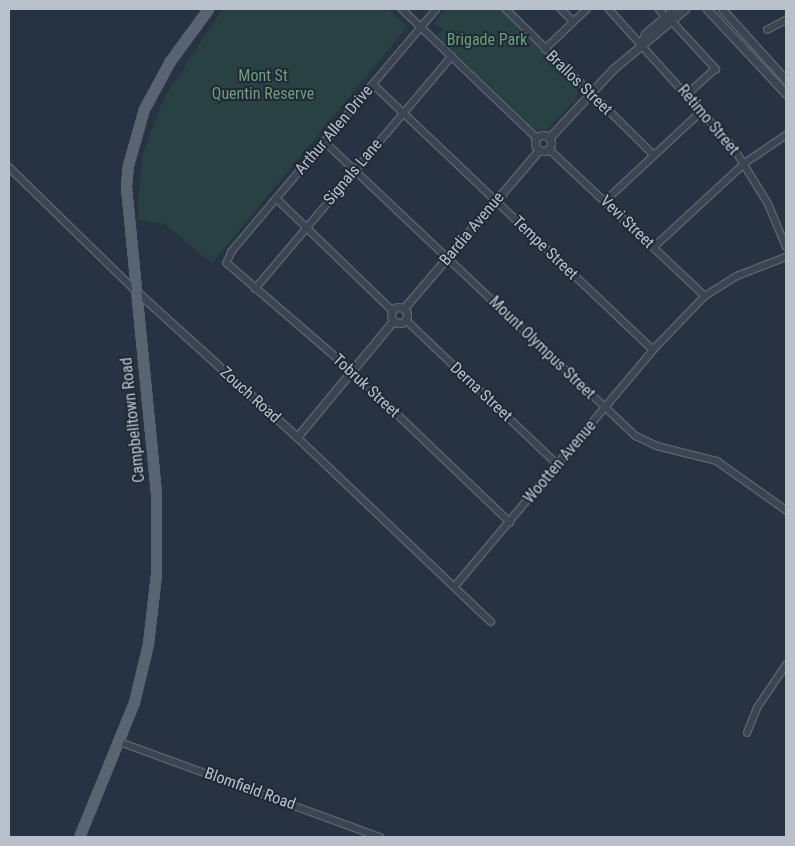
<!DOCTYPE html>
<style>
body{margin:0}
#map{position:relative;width:795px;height:846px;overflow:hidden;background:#273342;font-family:"Roboto Condensed",sans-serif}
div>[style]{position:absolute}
.green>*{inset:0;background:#294143}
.roads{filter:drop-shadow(1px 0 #59636f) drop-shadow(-1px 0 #59636f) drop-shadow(0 1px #59636f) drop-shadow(0 -1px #59636f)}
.minor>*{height:5.5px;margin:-2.75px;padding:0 2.75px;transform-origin:2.75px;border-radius:2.75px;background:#3b4552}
.tertiary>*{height:7px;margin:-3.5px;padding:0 3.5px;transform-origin:3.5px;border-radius:3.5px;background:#3b4552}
.tertiary>.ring{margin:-3.5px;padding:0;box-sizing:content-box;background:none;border:7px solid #3b4552;border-radius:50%}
.primary>*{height:9px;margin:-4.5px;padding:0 4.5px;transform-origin:4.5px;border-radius:4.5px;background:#596472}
span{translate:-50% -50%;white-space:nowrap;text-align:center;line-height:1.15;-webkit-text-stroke:4px #202a37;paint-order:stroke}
.park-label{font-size:16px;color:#6f9d79}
.street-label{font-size:16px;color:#b8c0cc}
.frame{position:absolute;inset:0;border:10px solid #b8c0cc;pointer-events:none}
</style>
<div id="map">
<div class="green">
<div style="clip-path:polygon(223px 9px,388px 9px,407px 27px,212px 263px,163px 223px,139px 220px,138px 199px,143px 154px,164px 98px)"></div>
<div style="clip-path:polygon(446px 9px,500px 9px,577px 87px,577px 98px,548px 129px,536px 130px,436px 35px,444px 30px,434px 23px)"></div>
</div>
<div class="roads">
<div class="minor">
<div style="left:402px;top:9px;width:187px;rotate:43.7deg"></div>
<div style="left:437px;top:9px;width:318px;rotate:130.2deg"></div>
<div style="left:232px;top:252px;width:12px;rotate:114deg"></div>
<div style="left:227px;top:263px;width:165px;rotate:40.8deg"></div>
<div style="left:352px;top:371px;width:219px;rotate:43.7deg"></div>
<div style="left:506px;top:9px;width:208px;rotate:44.6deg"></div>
<div style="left:561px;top:9px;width:17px;rotate:45deg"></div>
<div style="left:609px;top:9px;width:187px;rotate:48deg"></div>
<div style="left:734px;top:148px;width:65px;rotate:58.3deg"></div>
<div style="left:768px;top:203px;width:47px;rotate:67.3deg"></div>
<div style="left:659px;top:9px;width:9px;rotate:49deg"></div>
<div style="left:671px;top:20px;width:67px;rotate:47.4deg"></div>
<div style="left:716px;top:69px;width:39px;rotate:138deg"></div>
<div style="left:767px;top:30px;width:21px;rotate:-28deg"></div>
<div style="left:545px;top:49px;width:58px;rotate:-43.6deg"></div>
<div style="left:373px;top:84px;width:386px;rotate:43.5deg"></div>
<div style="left:325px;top:142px;width:428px;rotate:43.4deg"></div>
<div style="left:636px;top:436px;width:23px;rotate:25deg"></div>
<div style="left:657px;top:446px;width:62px;rotate:14deg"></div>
<div style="left:717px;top:461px;width:85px;rotate:35.4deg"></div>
<div style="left:549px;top:149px;width:214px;rotate:43.3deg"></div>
<div style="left:9px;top:167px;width:176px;rotate:44.3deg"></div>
<div style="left:277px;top:199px;width:160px;rotate:44deg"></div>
<div style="left:605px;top:201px;width:132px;rotate:-42.9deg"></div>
<div style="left:654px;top:247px;width:124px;rotate:-42.7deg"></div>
<div style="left:745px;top:163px;width:50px;rotate:-34.3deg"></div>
<div style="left:255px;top:289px;width:305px;rotate:-49.8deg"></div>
<div style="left:406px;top:320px;width:209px;rotate:43.6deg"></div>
<div style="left:297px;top:437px;width:268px;rotate:43.6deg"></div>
<div style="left:456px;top:585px;width:307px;rotate:-50deg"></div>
<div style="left:653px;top:350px;width:75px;rotate:-46.1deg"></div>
<div style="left:705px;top:296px;width:38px;rotate:-32deg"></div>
<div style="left:737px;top:276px;width:53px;rotate:-21.2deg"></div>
<div style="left:747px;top:733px;width:27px;rotate:-68deg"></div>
<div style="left:757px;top:708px;width:52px;rotate:-56deg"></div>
<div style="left:120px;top:742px;width:277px;rotate:20.1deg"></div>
</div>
<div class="tertiary">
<div style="left:707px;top:9px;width:116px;rotate:47.1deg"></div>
<div style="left:722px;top:9px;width:96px;rotate:48deg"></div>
<div style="left:641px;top:43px;width:10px;rotate:-66deg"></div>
<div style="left:645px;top:34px;width:38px;rotate:-41deg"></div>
<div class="ring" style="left:535px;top:135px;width:9px;height:9px"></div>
<div style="left:549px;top:138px;width:94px;rotate:-47.2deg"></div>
<div style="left:613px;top:69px;width:94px;rotate:-39.8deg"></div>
<div style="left:135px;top:290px;width:219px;rotate:42.2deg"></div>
<div style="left:297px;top:437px;width:151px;rotate:-50.4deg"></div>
<div class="ring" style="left:391px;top:307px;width:9px;height:9px"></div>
<div style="left:404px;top:308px;width:208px;rotate:-49.5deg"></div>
</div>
<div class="primary">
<div style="left:79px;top:837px;width:146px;rotate:-67.8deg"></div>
<div style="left:134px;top:702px;width:60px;rotate:-76.4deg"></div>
<div style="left:148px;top:644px;width:70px;rotate:-83.5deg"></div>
<div style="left:156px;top:574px;width:81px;rotate:-90deg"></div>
<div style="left:156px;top:493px;width:308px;rotate:-95.6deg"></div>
<div style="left:126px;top:186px;width:21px;rotate:-85deg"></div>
<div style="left:128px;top:165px;width:58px;rotate:-74.1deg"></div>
<div style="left:144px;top:109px;width:55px;rotate:-61.6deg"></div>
<div style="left:170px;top:61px;width:64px;rotate:-53.8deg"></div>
</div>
</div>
<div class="park-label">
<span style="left:487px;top:40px">Brigade Park</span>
<span style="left:263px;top:85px">Mont St<br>Quentin Reserve</span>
</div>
<div class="street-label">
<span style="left:579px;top:83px;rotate:44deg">Brallos Street</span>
<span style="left:708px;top:120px;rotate:50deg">Retimo Street</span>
<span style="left:334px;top:130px;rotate:-50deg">Arthur Allen Drive</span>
<span style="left:353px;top:172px;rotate:-50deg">Signals Lane</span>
<span style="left:627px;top:222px;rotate:44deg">Vevi Street</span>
<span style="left:472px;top:229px;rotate:-50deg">Bardia Avenue</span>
<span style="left:545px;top:248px;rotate:44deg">Tempe Street</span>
<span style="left:542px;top:348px;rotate:44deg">Mount Olympus Street</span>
<span style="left:366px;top:386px;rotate:43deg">Tobruk Street</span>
<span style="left:481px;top:392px;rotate:43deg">Derna Street</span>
<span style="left:250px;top:395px;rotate:42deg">Zouch Road</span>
<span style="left:133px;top:420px;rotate:-96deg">Campbelltown Road</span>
<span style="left:560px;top:462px;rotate:-50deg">Wootten Avenue</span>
<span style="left:250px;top:789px;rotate:20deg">Blomfield Road</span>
</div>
<div class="frame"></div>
</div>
